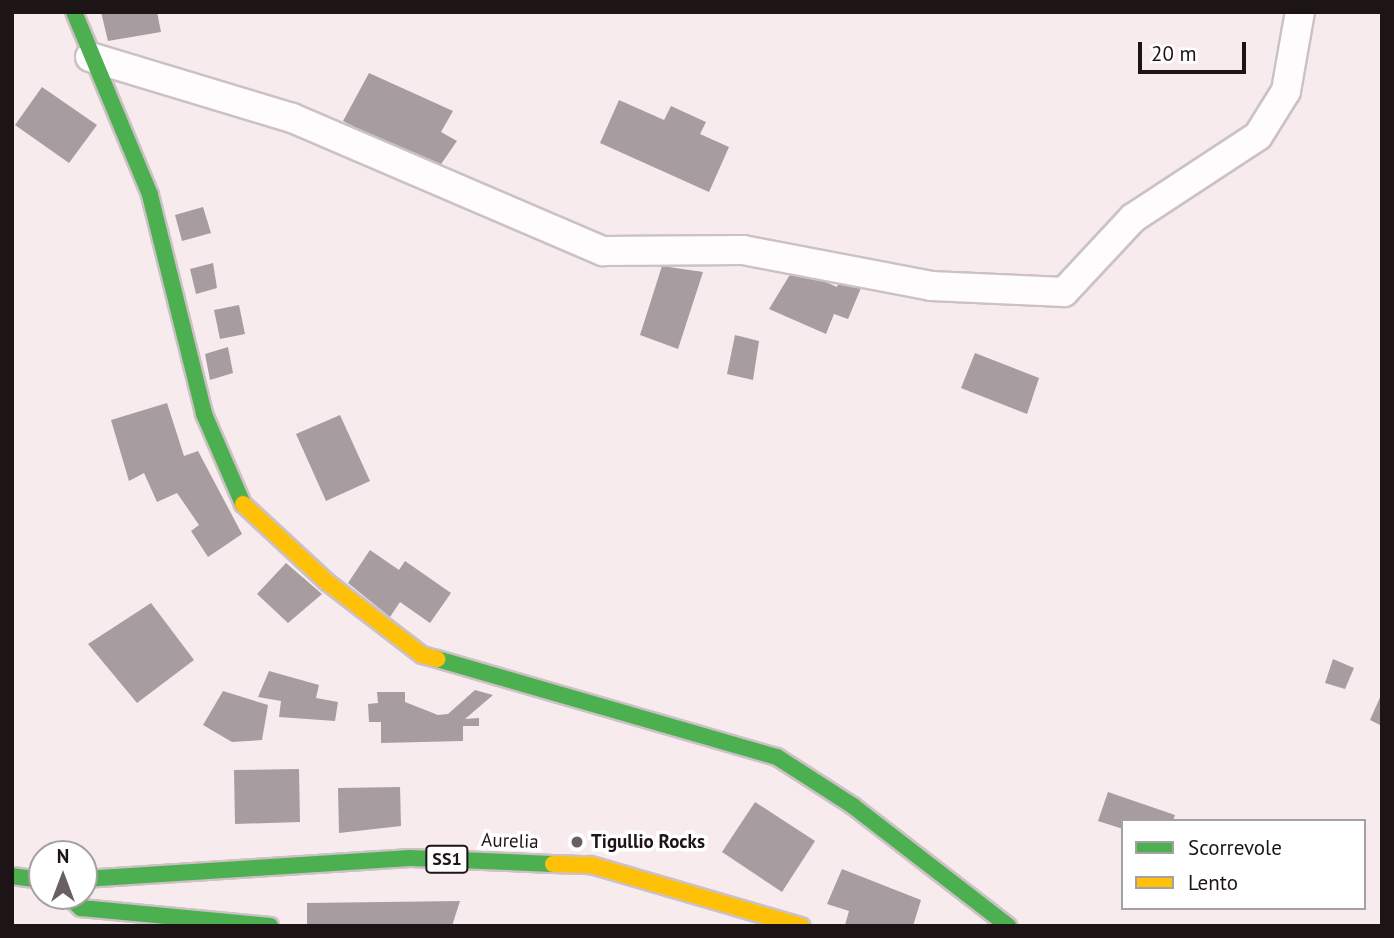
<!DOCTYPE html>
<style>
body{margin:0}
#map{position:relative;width:1394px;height:938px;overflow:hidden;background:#f8ebee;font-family:"PT Sans",sans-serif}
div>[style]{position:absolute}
.building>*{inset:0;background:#a79c9f}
.roads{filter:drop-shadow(2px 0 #ccc1c4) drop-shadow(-2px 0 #ccc1c4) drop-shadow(0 2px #ccc1c4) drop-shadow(0 -2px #ccc1c4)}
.street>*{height:28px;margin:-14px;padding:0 14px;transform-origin:14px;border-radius:14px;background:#fefcfc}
.fast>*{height:16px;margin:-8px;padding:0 8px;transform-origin:8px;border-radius:8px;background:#4caf50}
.slow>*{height:16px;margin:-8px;padding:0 8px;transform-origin:8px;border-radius:8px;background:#ffc107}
.dots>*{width:19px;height:19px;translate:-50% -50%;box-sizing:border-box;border:4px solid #fff;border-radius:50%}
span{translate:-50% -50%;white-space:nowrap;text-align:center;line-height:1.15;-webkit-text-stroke:7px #fff;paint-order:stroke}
.shield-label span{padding:2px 5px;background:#fff;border:2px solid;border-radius:5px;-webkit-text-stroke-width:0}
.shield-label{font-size:18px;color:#1d1416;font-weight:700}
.street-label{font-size:19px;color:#1d1416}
.poi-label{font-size:19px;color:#1d1416;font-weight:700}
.left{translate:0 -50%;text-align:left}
.frame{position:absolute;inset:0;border:14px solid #1d1416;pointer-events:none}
.legend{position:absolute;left:1121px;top:819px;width:245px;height:91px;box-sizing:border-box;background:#fff;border:2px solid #a5a1a2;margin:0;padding:9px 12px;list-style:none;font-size:21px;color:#1d1416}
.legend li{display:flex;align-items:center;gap:14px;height:35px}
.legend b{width:35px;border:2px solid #a5a1a2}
.north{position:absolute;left:28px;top:840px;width:70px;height:70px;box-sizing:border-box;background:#fff;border:2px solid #a5a1a2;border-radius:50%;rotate:0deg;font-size:19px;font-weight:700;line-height:28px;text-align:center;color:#1d1416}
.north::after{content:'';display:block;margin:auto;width:24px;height:32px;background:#6a5f62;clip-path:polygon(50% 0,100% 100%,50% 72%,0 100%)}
.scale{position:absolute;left:1138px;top:42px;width:108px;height:32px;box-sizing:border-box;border:4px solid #1d1416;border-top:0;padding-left:9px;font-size:21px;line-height:24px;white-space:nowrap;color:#1d1416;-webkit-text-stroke:5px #fff;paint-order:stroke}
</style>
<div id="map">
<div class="building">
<div style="clip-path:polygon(101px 12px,157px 12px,161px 32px,108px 41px)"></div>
<div style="clip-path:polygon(369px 73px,453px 111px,441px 132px,457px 141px,437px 170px,343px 121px)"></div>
<div style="clip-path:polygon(42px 87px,97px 125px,69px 163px,15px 125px)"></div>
<div style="clip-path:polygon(619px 100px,664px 120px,671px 106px,706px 122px,700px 134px,729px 147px,709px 192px,600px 143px)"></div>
<div style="clip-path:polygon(203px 207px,211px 233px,182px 241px,175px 215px)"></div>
<div style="clip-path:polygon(213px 263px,217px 288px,196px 294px,190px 269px)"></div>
<div style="clip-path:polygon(662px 266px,703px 272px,678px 349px,640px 335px)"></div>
<div style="clip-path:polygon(794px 268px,837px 287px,840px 279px,861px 288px,848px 319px,834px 314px,826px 334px,769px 309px)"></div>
<div style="clip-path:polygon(239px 305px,245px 334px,220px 339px,214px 310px)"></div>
<div style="clip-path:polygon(735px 335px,759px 341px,753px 380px,727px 374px)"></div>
<div style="clip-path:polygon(228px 347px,233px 373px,210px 380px,205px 354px)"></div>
<div style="clip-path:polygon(975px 353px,1039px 378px,1027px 414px,961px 388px)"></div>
<div style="clip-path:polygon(167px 403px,184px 456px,198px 451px,242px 534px,208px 557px,191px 531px,199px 525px,177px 493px,157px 502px,144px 473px,129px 481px,111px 420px)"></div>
<div style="clip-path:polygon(340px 415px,370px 481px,326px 501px,296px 434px)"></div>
<div style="clip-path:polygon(370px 550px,399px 570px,405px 561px,451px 593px,430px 623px,400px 602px,390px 617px,348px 583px)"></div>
<div style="clip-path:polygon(286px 563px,322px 594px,288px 623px,257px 594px)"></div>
<div style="clip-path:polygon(151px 603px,194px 660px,137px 703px,88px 644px)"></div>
<div style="clip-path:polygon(1333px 659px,1354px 668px,1345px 689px,1325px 683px)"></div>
<div style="clip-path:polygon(269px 671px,319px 685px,316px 698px,338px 702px,335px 721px,279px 717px,281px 701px,258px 697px)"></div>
<div style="clip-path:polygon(475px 690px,493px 695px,465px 719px,479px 718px,479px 726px,463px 726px,463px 741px,381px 743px,381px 722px,369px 722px,368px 704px,378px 703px,377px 692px,405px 692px,405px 702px,438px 715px,448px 714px)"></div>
<div style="clip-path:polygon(223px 691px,268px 705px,262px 740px,232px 742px,203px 725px)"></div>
<div style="clip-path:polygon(1382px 693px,1382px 726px,1370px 720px)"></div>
<div style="clip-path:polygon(299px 769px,300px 822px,235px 824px,234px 770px)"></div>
<div style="clip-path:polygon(400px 787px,401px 826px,339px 833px,338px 788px)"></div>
<div style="clip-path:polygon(1108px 792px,1175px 815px,1173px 821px,1123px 821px,1123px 829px,1098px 821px)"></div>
<div style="clip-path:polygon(755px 802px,815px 841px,782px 892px,722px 852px)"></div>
<div style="clip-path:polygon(842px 869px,921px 900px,913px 926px,845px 925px,849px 911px,827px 904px)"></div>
<div style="clip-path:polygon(460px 901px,452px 926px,307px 926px,307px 903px)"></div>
</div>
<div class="roads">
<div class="street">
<div style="left:90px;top:57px;width:211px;rotate:16.8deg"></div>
<div style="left:292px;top:118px;width:338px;rotate:23.2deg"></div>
<div style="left:603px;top:251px;width:140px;rotate:-0.4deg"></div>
<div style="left:743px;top:250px;width:191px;rotate:10.8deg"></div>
<div style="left:931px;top:286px;width:133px;rotate:2.6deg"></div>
<div style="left:1064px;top:292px;width:101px;rotate:-47deg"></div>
<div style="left:1133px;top:218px;width:149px;rotate:-33.3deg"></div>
<div style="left:1258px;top:136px;width:53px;rotate:-58.1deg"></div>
<div style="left:1286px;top:91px;width:80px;rotate:-80deg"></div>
</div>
<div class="fast">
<div style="left:74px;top:12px;width:198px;rotate:67.4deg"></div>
<div style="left:150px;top:195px;width:226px;rotate:76.1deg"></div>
<div style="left:204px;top:414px;width:98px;rotate:66.6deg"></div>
<div style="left:437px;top:659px;width:354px;rotate:16.1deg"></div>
<div style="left:777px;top:757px;width:90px;rotate:32.8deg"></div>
<div style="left:853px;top:806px;width:196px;rotate:37.7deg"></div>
<div style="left:12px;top:876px;width:30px;rotate:8deg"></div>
<div style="left:84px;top:879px;width:327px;rotate:-3.7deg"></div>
<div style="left:410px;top:858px;width:143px;rotate:2.4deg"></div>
<div style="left:68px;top:896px;width:18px;rotate:43deg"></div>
<div style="left:81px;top:908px;width:190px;rotate:5.4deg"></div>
</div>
<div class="slow">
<div style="left:243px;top:504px;width:115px;rotate:42.9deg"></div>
<div style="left:327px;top:582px;width:120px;rotate:37.5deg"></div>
<div style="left:422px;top:655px;width:16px;rotate:15deg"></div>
<div style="left:553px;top:864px;width:38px;rotate:2deg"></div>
<div style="left:591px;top:865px;width:219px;rotate:16.2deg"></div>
</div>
</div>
<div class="dots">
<div style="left:577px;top:842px;background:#6a5f62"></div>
</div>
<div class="shield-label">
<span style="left:447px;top:859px">SS1</span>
</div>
<div class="street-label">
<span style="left:510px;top:841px;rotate:2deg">Aurelia</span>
</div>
<div class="poi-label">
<span class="left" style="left:591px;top:842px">Tigullio Rocks</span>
</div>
<div class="frame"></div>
<ul class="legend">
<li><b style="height:9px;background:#4caf50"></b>Scorrevole</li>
<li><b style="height:9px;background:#ffc107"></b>Lento</li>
</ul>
<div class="north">N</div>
<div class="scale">20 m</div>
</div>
